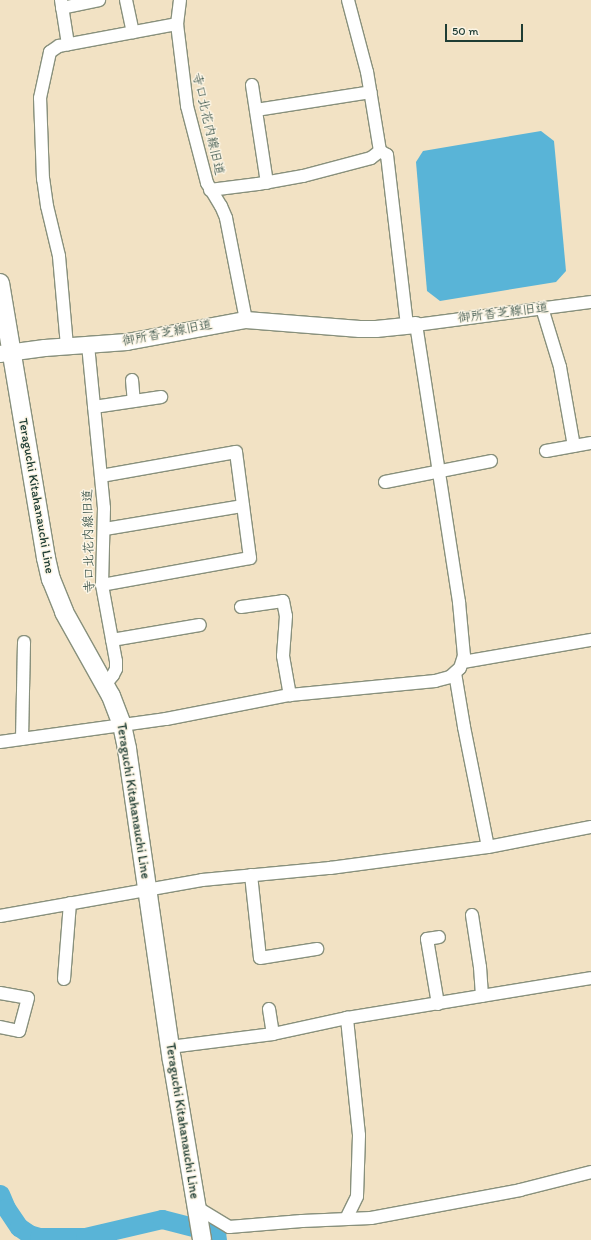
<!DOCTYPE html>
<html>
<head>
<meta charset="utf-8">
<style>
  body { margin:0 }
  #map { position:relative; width:591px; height:1240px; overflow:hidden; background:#f2e2c4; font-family:Itim,"Klee One",sans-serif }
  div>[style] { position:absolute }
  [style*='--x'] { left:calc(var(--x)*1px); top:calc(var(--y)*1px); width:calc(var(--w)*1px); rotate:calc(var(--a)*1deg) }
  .water>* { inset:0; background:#59b4d7 }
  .river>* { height:19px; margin:-9.5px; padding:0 9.5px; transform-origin:9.5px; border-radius:9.5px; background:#59b4d7 }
  .roads { filter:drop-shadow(1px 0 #88907c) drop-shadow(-1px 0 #88907c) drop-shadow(0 1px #88907c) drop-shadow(0 -1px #88907c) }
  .minor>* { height:12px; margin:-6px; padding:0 6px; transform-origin:6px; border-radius:6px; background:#fff }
  .tertiary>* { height:16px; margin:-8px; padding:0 8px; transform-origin:8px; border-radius:8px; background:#fff }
  .secondary>* { height:18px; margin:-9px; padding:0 9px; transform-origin:9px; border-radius:9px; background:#fff }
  span { translate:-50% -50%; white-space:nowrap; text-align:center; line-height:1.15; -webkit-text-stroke:3px #fcf5e5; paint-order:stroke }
  .street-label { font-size:13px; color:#1f3d34 }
  .scale { position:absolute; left:445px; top:24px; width:78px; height:18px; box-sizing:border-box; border:2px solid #1f3d34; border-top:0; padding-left:5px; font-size:12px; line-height:14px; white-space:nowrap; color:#1f3d34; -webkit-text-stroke:3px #fcf5e5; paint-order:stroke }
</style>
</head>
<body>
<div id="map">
  <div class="water">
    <i style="clip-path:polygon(541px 131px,554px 141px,566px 271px,556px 282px,440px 301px,427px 291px,416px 162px,423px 151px)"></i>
  </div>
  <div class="river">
    <i style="--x:0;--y:1194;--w:15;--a:67"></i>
    <i style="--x:6;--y:1208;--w:23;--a:56"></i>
    <i style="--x:19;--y:1227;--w:12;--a:35"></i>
    <i style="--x:29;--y:1234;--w:10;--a:17"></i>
    <i style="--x:39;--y:1237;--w:46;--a:0"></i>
    <i style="--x:85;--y:1237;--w:79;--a:-13.2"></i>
    <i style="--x:162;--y:1219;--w:56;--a:14.5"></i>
    <i style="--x:216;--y:1233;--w:7;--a:82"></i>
  </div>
  <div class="roads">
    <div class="minor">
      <i style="--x:61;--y:0;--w:45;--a:81"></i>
      <i style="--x:126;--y:0;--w:33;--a:78"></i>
      <i style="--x:180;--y:0;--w:24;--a:97"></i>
      <i style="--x:177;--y:24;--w:83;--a:83"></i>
      <i style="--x:187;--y:106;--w:80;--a:75.4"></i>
      <i style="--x:207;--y:183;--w:27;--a:59"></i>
      <i style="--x:221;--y:206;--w:13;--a:67"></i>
      <i style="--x:226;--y:218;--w:104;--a:78.9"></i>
      <i style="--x:62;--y:8;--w:38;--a:-12"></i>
      <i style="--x:252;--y:85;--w:99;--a:81.3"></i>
      <i style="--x:256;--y:110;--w:116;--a:-8.9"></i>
      <i style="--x:380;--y:151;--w:8;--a:30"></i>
      <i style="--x:387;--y:155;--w:172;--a:83.3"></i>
      <i style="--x:210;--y:190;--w:48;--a:-7.1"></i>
      <i style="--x:258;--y:184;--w:46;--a:-10.1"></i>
      <i style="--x:303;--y:176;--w:70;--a:-14.8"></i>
      <i style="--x:371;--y:158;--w:11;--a:-38"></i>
      <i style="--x:380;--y:151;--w:80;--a:-99.3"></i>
      <i style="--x:367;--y:72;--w:74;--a:-104.8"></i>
      <i style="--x:542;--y:308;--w:62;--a:73"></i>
      <i style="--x:560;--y:367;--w:80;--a:80"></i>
      <i style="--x:88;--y:345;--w:164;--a:84.4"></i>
      <i style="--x:104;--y:508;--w:77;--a:91.5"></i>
      <i style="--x:102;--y:585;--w:77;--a:79.6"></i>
      <i style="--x:116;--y:661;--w:8;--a:90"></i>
      <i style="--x:116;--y:669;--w:7;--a:117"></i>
      <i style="--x:113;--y:675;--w:13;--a:129"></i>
      <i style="--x:67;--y:346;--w:90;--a:-95.1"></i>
      <i style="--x:59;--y:256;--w:51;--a:-103.5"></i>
      <i style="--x:47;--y:206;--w:27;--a:-98"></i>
      <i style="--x:43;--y:179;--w:81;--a:-92.1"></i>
      <i style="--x:40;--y:98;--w:47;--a:-77.7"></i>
      <i style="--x:50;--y:52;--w:11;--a:-34"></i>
      <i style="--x:59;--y:46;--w:120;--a:-10.6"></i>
      <i style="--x:132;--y:380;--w:21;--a:85"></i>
      <i style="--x:94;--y:407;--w:68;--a:-8.5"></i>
      <i style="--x:546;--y:451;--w:46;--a:-10.1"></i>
      <i style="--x:101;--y:476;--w:137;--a:-10.1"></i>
      <i style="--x:236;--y:452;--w:107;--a:82.5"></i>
      <i style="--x:250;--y:558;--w:150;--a:169.7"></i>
      <i style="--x:385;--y:482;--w:108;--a:-11.2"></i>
      <i style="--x:105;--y:529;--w:140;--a:-9.5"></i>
      <i style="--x:241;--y:607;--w:42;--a:-8.1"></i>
      <i style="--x:283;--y:601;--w:15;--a:79"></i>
      <i style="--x:286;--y:616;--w:40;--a:94.3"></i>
      <i style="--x:283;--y:656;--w:40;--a:80"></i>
      <i style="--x:112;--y:640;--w:89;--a:-9.7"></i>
      <i style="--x:463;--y:662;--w:130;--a:-9.8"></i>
      <i style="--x:455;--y:673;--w:55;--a:80.5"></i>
      <i style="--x:464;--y:727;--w:122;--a:78.7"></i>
      <i style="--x:22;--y:739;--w:97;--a:-88.8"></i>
      <i style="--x:0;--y:742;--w:168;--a:-7.9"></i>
      <i style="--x:166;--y:719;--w:126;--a:-11"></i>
      <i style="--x:290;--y:695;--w:146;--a:-5.5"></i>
      <i style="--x:435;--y:681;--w:16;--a:-15"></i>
      <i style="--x:450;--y:677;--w:13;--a:-42"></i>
      <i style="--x:460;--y:668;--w:13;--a:-72"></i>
      <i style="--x:464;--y:656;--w:54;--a:-95.3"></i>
      <i style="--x:459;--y:602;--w:280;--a:-98.8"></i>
      <i style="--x:416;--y:325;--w:177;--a:-7.5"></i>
      <i style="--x:251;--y:875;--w:83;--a:83.8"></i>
      <i style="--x:260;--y:958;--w:58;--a:-9"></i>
      <i style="--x:472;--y:915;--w:53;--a:81.3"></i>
      <i style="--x:480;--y:967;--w:29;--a:86"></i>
      <i style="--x:0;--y:916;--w:205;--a:-10.1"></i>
      <i style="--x:202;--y:880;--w:129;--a:-5.4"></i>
      <i style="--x:330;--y:868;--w:159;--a:-7.6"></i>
      <i style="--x:488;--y:847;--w:105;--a:-11"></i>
      <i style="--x:64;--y:979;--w:76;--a:-85.5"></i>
      <i style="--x:0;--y:993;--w:28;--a:10"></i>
      <i style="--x:28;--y:998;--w:34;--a:105"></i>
      <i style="--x:19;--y:1031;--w:19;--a:-168"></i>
      <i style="--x:438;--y:1004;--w:66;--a:-99.6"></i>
      <i style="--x:427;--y:939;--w:12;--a:-9"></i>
      <i style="--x:269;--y:1009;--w:25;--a:81"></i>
      <i style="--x:170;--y:1047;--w:104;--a:-7.2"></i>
      <i style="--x:273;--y:1034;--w:76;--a:-12.2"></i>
      <i style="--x:347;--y:1018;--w:247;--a:-9.3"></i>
      <i style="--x:196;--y:1207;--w:39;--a:31"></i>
      <i style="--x:229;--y:1227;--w:73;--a:-4.7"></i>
      <i style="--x:302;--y:1221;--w:69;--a:-2.5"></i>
      <i style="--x:371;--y:1218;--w:152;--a:-10.6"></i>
      <i style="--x:520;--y:1190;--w:73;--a:-14.2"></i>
      <i style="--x:346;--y:1219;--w:25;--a:-64"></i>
      <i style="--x:357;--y:1196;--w:61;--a:-88.1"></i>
      <i style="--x:359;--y:1135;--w:118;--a:-95.9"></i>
    </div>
    <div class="tertiary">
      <i style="--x:0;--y:354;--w:45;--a:-7.6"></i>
      <i style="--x:45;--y:348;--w:82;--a:-4.2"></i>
      <i style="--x:127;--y:342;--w:121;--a:-10.5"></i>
      <i style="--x:246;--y:320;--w:114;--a:4.5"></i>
      <i style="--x:360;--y:329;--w:16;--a:0"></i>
      <i style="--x:376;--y:329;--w:40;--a:-5.7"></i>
    </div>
    <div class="secondary">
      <i style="--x:0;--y:283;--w:279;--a:80.5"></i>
      <i style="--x:46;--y:558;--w:22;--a:77"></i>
      <i style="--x:51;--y:579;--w:35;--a:68"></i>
      <i style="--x:64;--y:612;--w:96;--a:60.8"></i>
      <i style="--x:111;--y:696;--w:31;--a:69"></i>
      <i style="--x:122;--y:725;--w:25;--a:78"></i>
      <i style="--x:127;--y:749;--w:314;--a:81.8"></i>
      <i style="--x:172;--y:1060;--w:182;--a:80.5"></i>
    </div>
  </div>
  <div class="street-label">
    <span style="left:208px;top:124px;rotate:77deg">寺口北花内線旧道</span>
    <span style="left:503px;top:313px;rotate:-7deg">御所香芝線旧道</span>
    <span style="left:167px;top:333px;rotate:-11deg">御所香芝線旧道</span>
    <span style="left:36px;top:496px;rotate:80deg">Teraguchi Kitahanauchi Line</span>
    <span style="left:89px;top:541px;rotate:-91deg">寺口北花内線旧道</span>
    <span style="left:133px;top:801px;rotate:81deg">Teraguchi Kitahanauchi Line</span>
    <span style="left:182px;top:1121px;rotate:81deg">Teraguchi Kitahanauchi Line</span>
  </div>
  <div class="scale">50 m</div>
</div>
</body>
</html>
